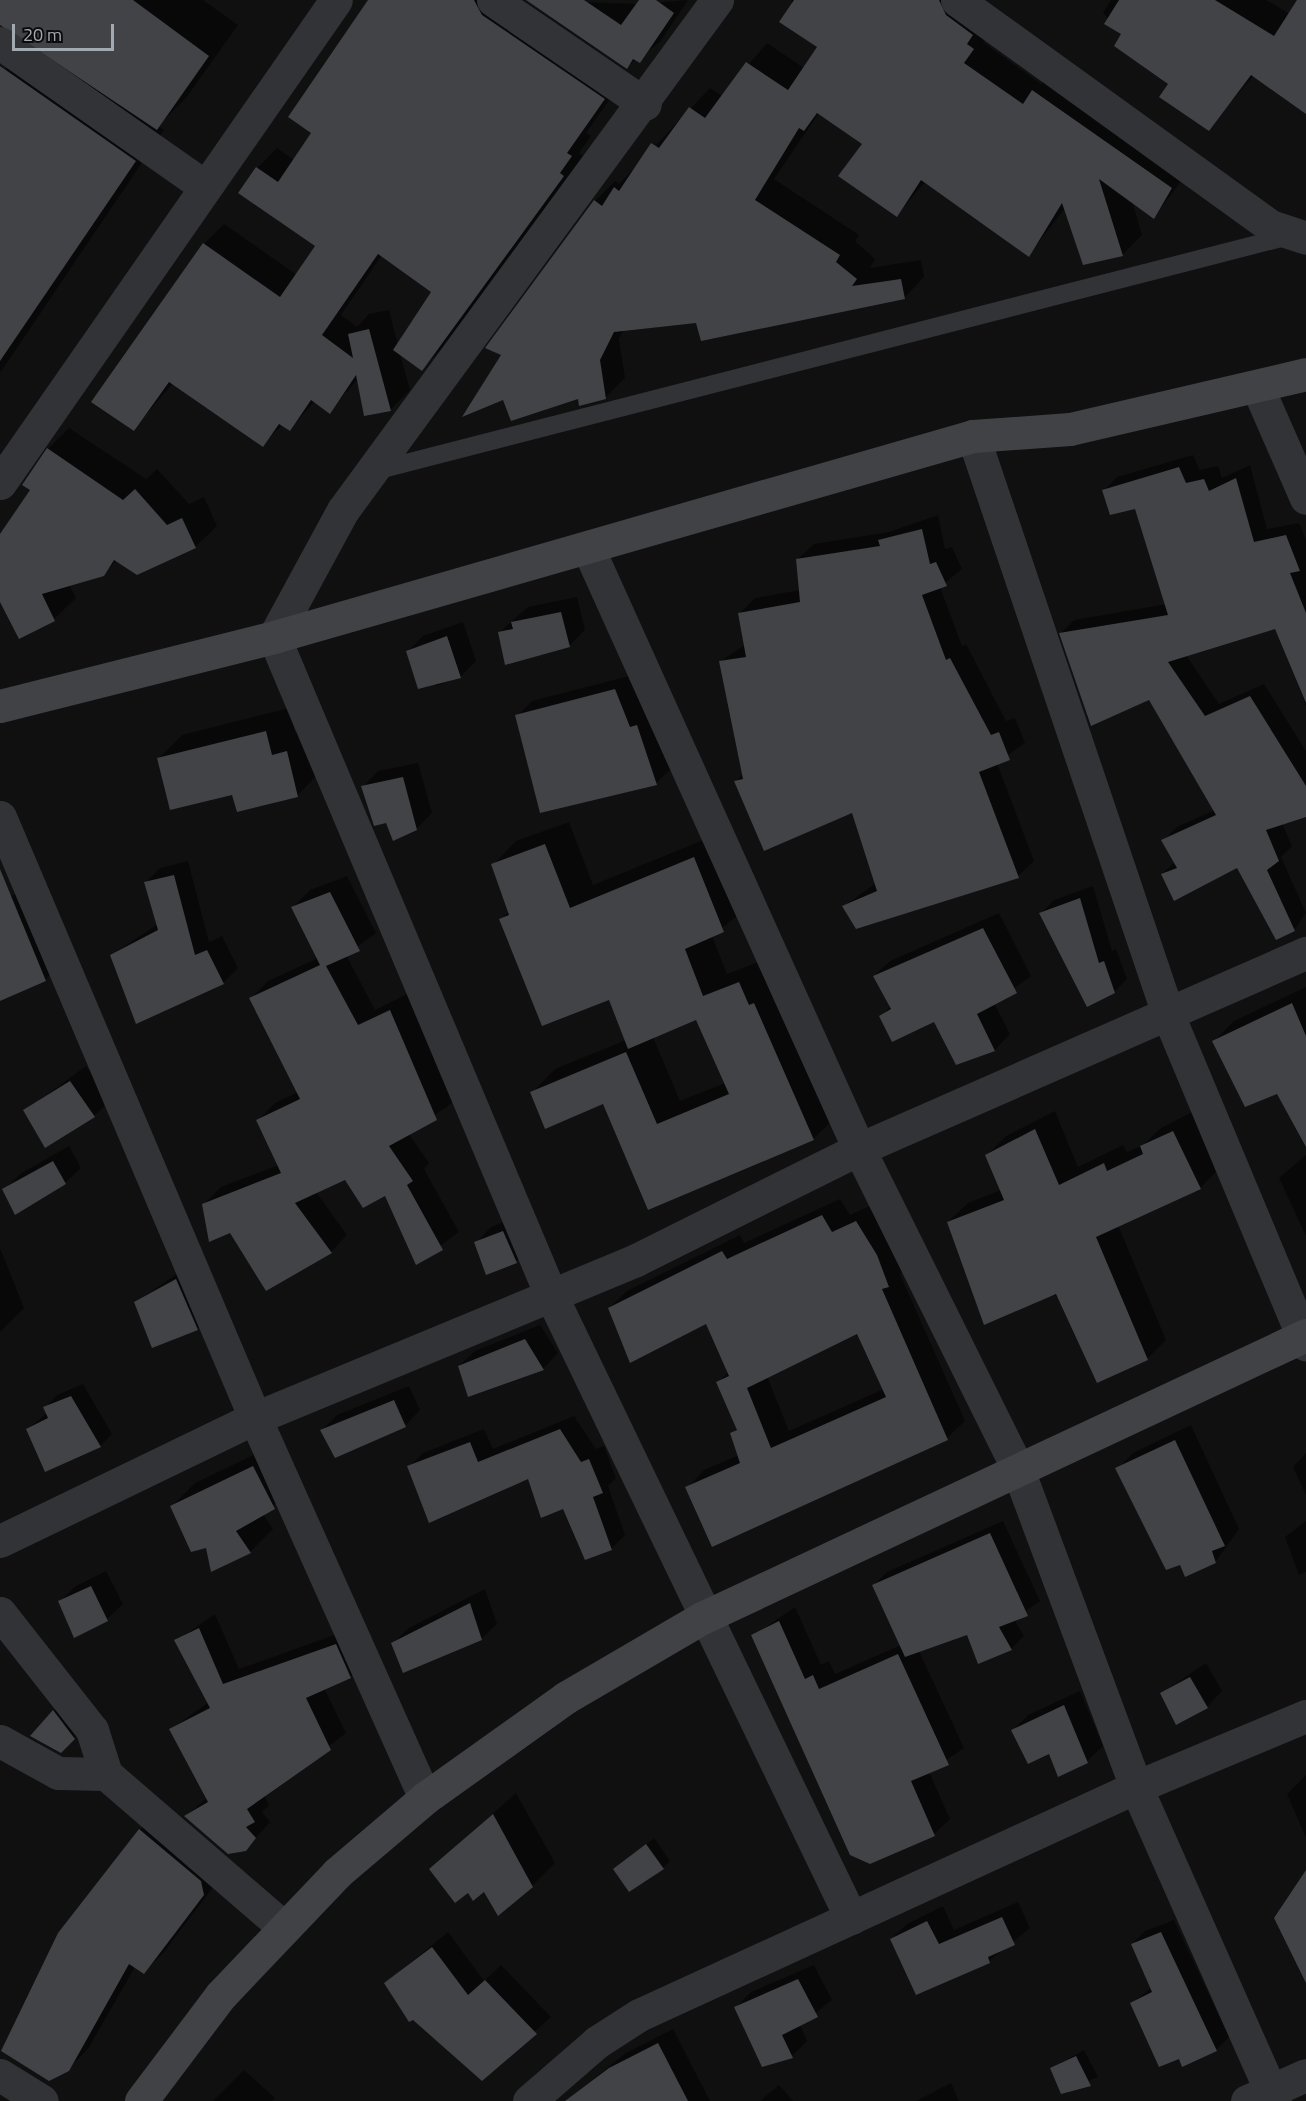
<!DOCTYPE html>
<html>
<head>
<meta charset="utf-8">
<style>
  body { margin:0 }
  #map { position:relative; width:1306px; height:2101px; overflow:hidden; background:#101011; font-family:"Titillium Web",sans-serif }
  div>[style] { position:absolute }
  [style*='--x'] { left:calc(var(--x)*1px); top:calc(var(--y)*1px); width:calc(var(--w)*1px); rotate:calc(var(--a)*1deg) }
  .shadow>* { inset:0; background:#0007 }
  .building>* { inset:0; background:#424347 }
  .lane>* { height:18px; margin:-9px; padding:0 9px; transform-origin:9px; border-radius:9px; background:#323336 }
  .street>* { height:33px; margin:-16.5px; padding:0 16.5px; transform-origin:16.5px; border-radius:16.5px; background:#323336 }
  .secondary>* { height:33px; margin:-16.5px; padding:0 16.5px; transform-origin:16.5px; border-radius:16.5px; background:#404246 }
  span { translate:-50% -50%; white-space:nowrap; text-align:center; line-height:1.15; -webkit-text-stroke:5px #0b0b0c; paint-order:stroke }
  .scale { position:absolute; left:12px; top:24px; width:102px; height:27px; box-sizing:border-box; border:3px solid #a3a9b1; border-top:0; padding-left:8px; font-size:18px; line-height:21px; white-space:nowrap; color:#a3a9b1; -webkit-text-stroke:4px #0b0b0c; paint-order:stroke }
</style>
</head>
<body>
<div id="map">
  <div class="shadow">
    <i style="clip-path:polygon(0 0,203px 0,238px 25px,186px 98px,158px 126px,164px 130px,0 373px,0 75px,33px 41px)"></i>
    <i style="clip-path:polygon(evenodd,370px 0,508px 0,624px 79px,586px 133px,591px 136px,579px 153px,583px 156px,441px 349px,422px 369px,400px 354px,410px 390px,390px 410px,358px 379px,329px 412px,315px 401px,290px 429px,283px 424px,262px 445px,173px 383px,134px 429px,204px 244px,224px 224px,297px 275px,317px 246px,257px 168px,277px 148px,294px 160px,313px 133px,370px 0,382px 255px,433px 291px,398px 345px,389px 310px,369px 314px,357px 327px,341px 315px,382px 255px)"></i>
    <i style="clip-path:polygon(529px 0,638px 4px,688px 0,660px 42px,626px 67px)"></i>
    <i style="clip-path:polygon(791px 0,975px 0,992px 28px,983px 42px,1041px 84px,1053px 72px,1191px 168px,1154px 217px,1132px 201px,1142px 235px,1122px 255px,1065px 208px,1029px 255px,925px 182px,897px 215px,864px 143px,819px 113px,774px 179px,859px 235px,855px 241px,875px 259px,870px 268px,921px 260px,924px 277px,905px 297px,624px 329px,619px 339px,625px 378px,605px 398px,581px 404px,595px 201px,615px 181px,619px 184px,710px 88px,722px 96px,767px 43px,804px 68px,819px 46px)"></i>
    <i style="clip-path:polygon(1111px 0,1266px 0,1290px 14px,1299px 0,1306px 0,1306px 112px,1254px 75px,1208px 129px,1103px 13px)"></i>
    <i style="clip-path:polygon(69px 428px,146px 479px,157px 469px,189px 504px,204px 497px,217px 526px,195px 547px,117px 560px,103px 574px,69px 584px,76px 598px,54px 619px,20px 637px,0 602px,0 537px,32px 490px,48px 449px)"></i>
    <i style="clip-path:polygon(1193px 455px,1200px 470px,1218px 466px,1222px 478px,1250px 465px,1267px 529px,1299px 523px,1306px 540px,1306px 706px,1276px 627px,1186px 655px,1219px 704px,1264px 684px,1306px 751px,1306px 815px,1282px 823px,1292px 846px,1281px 857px,1306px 913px,1294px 930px,1238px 866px,1162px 874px,1175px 862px,1163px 841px,1177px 827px,1215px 810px,1150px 698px,1061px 633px,1074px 620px,1167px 604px,1136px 507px,1103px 491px,1117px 477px)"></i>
    <i style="clip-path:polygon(938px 515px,945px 549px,952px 547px,962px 569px,940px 587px,962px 646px,966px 644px,1006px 721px,1015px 718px,1025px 743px,997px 763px,1034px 861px,1018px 876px,844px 906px,876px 883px,853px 811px,736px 781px,743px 774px,721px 661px,746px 644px,740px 613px,755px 598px,800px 590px,798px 559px,814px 544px,889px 532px)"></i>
    <i style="clip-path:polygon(577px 597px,585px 630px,569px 646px,500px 632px,528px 607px)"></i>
    <i style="clip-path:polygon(463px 622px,476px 661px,460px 677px,436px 686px,408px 651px,423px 636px)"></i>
    <i style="clip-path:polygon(629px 676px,671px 769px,656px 783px,517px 716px,532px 701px)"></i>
    <i style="clip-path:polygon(289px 708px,295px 732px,310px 729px,320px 772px,297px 796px,233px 793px,159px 758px,182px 735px)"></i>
    <i style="clip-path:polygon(418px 763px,432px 813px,416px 829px,387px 821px,363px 787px,378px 771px)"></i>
    <i style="clip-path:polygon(evenodd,569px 822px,593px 885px,718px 834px,747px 908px,712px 936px,727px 974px,763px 960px,837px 1116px,813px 1139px,649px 1208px,604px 1102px,532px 1093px,555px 1069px,626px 1040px,610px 998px,501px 919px,509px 911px,493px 865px,516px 841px,569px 822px,697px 1018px,725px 1083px,680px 1101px,653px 1037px,697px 1018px)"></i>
    <i style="clip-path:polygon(188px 861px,209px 942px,222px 936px,238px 968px,223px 983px,111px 955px,158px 924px,146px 882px,160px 868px)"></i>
    <i style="clip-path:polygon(347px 876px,376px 933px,346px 955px,375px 1010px,407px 994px,453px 1102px,409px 1134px,429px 1163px,424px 1169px,459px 1232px,416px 1263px,386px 1194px,346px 1179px,316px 1192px,347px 1235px,331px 1252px,230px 1231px,204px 1204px,221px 1187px,279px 1165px,258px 1120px,275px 1103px,298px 1092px,251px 998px,268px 981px,318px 958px,293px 907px,310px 890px)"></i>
    <i style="clip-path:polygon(1093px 886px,1112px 951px,1116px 949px,1127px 979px,1114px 992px,1041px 913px,1054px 900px)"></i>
    <i style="clip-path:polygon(31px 889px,61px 964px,45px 980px,0 1000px,0 900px)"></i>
    <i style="clip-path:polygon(999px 913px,1031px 976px,994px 1003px,1010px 1034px,995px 1050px,956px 1063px,934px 1020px,881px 1016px,891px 1006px,874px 976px,890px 961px)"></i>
    <i style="clip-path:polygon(1306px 987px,1306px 1132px,1278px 1092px,1214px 1041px,1234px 1021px)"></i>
    <i style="clip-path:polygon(86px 1066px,110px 1101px,94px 1116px,25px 1111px)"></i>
    <i style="clip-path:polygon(1055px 1111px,1078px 1167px,1123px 1145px,1127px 1152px,1143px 1145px,1161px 1128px,1192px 1112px,1219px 1169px,1200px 1188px,1118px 1225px,1166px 1340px,1147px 1359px,948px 1222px,968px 1203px,1001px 1190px,987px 1155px,1006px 1136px)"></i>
    <i style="clip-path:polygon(69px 1146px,81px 1168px,65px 1183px,4px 1190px,20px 1174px)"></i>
    <i style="clip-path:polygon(1306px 1155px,1306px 1236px,1279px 1178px)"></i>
    <i style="clip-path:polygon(evenodd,840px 1199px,850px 1215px,874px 1204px,906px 1268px,900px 1274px,965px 1421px,947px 1438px,687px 1488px,704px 1470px,739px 1455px,731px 1434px,738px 1427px,718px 1383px,729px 1371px,707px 1322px,609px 1308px,627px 1291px,740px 1235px,744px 1243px,840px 1199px,858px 1332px,884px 1389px,789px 1431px,767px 1376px,858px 1332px)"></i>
    <i style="clip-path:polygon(519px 1216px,532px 1246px,516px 1261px,476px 1243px,491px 1227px)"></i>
    <i style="clip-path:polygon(0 1248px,24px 1308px,0 1332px)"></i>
    <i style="clip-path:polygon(191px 1264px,212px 1314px,197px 1329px,136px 1302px)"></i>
    <i style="clip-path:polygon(540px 1325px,558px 1353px,543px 1369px,459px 1366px,475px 1351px)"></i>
    <i style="clip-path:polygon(83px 1384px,112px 1434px,100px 1446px,28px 1429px,47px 1413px,45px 1408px,57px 1395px)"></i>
    <i style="clip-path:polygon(409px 1386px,420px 1410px,405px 1426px,322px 1430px,337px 1415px)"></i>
    <i style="clip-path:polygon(574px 1416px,596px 1449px,604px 1446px,616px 1478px,608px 1486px,625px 1535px,611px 1549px,529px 1477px,409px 1467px,423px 1453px,484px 1429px,493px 1449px)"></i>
    <i style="clip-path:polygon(1191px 1425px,1239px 1529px,1216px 1561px,1186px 1575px,1117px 1469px,1133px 1453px)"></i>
    <i style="clip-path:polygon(276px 1444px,298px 1485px,263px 1514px,273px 1529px,250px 1552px,207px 1546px,172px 1506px,195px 1483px)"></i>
    <i style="clip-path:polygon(1306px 1453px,1306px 1495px,1293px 1467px)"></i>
    <i style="clip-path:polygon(1003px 1521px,1040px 1601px,1014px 1619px,1024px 1636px,1011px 1649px,968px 1633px,919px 1651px,964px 1748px,929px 1772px,950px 1819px,934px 1834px,753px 1636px,795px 1607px,821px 1665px,829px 1661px,835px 1674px,901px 1645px,874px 1585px,887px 1572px)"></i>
    <i style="clip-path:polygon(1306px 1521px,1306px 1572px,1299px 1575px,1285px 1537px)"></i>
    <i style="clip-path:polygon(106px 1571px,123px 1604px,107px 1619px,60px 1601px,76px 1586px)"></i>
    <i style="clip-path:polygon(485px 1589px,497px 1624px,481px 1639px,393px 1643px,409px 1628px)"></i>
    <i style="clip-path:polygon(215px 1614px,239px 1669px,351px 1629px,366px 1661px,350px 1677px,324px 1688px,346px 1733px,264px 1796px,269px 1805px,262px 1812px,270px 1822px,245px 1850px,186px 1816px,208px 1797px,171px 1729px,209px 1702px,176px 1641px)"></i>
    <i style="clip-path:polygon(1206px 1663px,1222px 1691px,1207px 1707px,1162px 1693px)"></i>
    <i style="clip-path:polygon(1080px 1691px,1103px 1746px,1087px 1761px,1050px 1752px,1013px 1730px,1028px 1715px)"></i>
    <i style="clip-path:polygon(61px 1704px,82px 1731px,60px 1751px,54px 1711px)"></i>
    <i style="clip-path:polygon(1306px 1775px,1306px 1838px,1287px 1794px)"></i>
    <i style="clip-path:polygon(516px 1793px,555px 1863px,532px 1886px,468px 1891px,431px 1869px)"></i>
    <i style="clip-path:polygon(160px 1811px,223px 1874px,164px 1952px,144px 1972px,135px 1967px,88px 2049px,68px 2069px,140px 1830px)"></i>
    <i style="clip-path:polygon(654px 1838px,670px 1861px,663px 1868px,615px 1869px)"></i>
    <i style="clip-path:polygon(1018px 1902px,1030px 1928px,989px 1961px,891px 1939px,907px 1924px,943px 1906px,954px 1930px)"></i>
    <i style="clip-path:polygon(1174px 1920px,1229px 2037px,1216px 2050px,1180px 2057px,1131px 2004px,1152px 1987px,1132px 1944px,1145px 1931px)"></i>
    <i style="clip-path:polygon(448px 1932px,484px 1981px,501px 1965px,551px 2017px,482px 2079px,386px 1983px)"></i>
    <i style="clip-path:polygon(814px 1965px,832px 2000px,800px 2025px,807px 2041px,792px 2056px,736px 2007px,751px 1992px)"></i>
    <i style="clip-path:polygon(673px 2029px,710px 2101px,566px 2101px,626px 2053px)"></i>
    <i style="clip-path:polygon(1084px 2050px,1098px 2077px,1062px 2092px,1052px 2068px)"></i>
    <i style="clip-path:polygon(244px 2070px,275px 2098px,272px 2101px,213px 2101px)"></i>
    <i style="clip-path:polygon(951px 2083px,959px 2101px,916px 2101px)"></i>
    <i style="clip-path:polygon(779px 2085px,793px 2101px,760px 2101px)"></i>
  </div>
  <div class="building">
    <i style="clip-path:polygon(0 0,133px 0,209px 56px,157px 130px,0 25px)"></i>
    <i style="clip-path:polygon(368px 0,474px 0,482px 15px,605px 99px,567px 153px,572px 156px,560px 173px,564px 176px,422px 371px,393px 350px,431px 292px,378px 254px,322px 335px,353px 358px,348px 334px,369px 329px,391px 411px,364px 416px,356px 375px,330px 414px,311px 400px,290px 431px,279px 424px,263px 447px,169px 382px,134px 431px,91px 402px,203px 243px,280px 297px,315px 246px,238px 193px,256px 167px,278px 182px,311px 133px,288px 117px)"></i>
    <i style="clip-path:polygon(526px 0,584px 0,621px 25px,639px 0,656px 0,674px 13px,640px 63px,633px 59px,627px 69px)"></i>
    <i style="clip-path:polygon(794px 0,939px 0,946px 15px,973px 35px,967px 44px,974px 49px,964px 63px,1023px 104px,1032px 90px,1172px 188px,1154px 219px,1099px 179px,1123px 256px,1083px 265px,1062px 203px,1029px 257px,921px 180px,897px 217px,838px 176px,862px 144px,817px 113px,804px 131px,799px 128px,755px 200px,840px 255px,836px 262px,857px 279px,852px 286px,901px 279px,905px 299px,701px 341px,696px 323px,614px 332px,600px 360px,606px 399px,579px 406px,578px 399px,511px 421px,503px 400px,462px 417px,501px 355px,485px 348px,594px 200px,602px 206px,614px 187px,619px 191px,651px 143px,659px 148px,689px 107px,705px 118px,746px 62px,788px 90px,817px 47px,779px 22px)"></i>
    <i style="clip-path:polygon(1119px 0,1215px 0,1274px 36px,1297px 0,1306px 0,1306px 114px,1251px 75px,1209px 131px,1159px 97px,1168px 84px,1114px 46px,1121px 34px,1104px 24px)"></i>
    <i style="clip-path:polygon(0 66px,136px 161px,0 361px)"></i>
    <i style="clip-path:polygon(47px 448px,123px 500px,135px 489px,167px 525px,182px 518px,196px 548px,137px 575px,114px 560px,104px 576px,42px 594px,55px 621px,19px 639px,0 602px,0 534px,30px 490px,22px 485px)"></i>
    <i style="clip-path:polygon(1179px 467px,1186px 483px,1204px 479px,1209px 491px,1236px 478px,1254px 542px,1286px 535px,1300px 571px,1290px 573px,1306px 613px,1306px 703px,1275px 629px,1168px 662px,1205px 716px,1250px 696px,1306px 786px,1306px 817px,1266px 830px,1279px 861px,1267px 870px,1295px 931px,1276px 940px,1237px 868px,1174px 901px,1161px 874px,1177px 868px,1161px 840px,1216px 815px,1149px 700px,1091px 726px,1059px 633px,1168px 615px,1135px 509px,1110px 515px,1102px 490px)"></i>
    <i style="clip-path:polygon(922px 529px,930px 564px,936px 562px,947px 586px,922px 595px,946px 660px,950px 658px,991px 735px,999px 732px,1010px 760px,979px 772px,1019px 878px,856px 929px,842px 906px,877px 891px,852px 813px,764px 851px,734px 781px,743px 779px,719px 661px,746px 657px,738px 613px,800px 602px,796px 559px,880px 546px,878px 540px)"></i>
    <i style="clip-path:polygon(561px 612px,570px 647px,505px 665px,498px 632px,513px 629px,511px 622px)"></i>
    <i style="clip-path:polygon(447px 636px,461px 678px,418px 689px,406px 651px)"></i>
    <i style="clip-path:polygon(615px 689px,630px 727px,637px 725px,657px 785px,540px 813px,515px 715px)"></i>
    <i style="clip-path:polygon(266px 731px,272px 755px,287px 751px,298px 797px,237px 812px,232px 795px,170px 810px,157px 758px)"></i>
    <i style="clip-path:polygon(403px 777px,417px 830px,393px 841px,386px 823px,374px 826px,361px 786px)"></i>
    <i style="clip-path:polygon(545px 844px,570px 908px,694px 857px,724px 932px,685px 949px,703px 996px,739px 982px,749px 1005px,754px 1003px,814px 1140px,648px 1210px,603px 1104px,545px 1129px,530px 1092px,626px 1052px,657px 1124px,729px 1094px,696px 1020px,628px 1049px,609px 1000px,542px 1026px,499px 919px,509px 915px,491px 864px)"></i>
    <i style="clip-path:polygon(0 869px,46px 981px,0 1001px)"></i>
    <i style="clip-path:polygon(174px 875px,195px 955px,207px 950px,224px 984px,136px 1024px,110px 955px,158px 930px,144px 882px)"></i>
    <i style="clip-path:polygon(330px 892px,360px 951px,326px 966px,358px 1025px,390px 1010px,437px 1120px,389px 1146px,413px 1181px,407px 1185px,443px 1250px,416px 1265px,385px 1196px,363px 1208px,345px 1180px,295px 1203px,332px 1253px,266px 1291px,230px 1233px,209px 1242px,202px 1204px,281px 1173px,256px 1120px,300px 1099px,249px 998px,320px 965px,291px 907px)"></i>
    <i style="clip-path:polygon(1080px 898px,1099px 963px,1104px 961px,1115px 993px,1087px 1007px,1039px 913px)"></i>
    <i style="clip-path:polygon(983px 928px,1017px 993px,977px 1014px,995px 1051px,956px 1065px,934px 1022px,892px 1042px,879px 1016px,891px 1009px,873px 976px)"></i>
    <i style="clip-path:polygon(1292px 1003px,1306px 1036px,1306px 1147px,1277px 1094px,1245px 1107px,1212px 1041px)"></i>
    <i style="clip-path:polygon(70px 1081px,95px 1117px,45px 1148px,23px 1110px)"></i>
    <i style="clip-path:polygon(1035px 1129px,1059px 1185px,1104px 1163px,1107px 1171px,1143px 1154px,1140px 1146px,1173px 1131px,1201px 1189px,1096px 1237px,1148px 1360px,1097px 1383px,1056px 1294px,984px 1325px,947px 1222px,1004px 1200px,985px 1155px)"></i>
    <i style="clip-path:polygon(53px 1161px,66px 1184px,15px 1215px,2px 1189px)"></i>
    <i style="clip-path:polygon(evenodd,822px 1215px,832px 1232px,856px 1221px,877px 1255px,889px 1287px,882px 1289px,948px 1440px,712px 1547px,685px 1487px,740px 1463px,730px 1433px,737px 1430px,716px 1382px,729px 1376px,706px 1324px,630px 1363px,608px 1308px,722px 1251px,727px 1259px,822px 1215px,857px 1334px,886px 1397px,771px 1448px,747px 1388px,857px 1334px)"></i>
    <i style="clip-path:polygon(503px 1231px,517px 1263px,486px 1275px,474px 1242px)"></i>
    <i style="clip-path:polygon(176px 1279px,198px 1330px,152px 1348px,134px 1302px)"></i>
    <i style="clip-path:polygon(525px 1339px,544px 1370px,468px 1397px,458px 1366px)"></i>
    <i style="clip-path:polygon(71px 1396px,101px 1447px,45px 1472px,26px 1429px,48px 1418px,43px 1407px)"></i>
    <i style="clip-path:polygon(394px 1400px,406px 1427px,335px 1458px,320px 1430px)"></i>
    <i style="clip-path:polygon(560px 1429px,581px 1462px,589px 1459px,603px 1493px,593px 1497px,612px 1550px,585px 1560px,563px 1509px,541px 1518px,528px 1479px,429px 1523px,407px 1466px,470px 1442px,478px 1462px)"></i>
    <i style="clip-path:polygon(1175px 1440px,1225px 1546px,1212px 1551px,1216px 1563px,1185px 1577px,1180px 1565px,1166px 1570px,1115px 1468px)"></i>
    <i style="clip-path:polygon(253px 1466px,275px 1509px,236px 1531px,251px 1553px,211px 1572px,206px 1548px,191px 1552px,170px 1506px)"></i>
    <i style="clip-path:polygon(990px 1533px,1028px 1616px,999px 1627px,1012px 1650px,978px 1664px,967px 1635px,905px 1657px,872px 1585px)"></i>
    <i style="clip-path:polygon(91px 1586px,108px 1621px,74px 1638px,58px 1601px)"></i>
    <i style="clip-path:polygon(470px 1603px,482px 1640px,403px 1673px,391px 1643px)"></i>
    <i style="clip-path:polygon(779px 1621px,805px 1679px,813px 1675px,819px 1689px,898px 1654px,949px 1765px,911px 1781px,935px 1836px,870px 1864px,850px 1855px,751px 1635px)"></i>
    <i style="clip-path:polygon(199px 1628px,223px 1684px,336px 1644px,351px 1678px,306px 1698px,331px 1750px,247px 1809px,255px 1822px,246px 1827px,256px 1838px,246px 1851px,228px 1854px,184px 1816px,208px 1802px,169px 1729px,210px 1708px,174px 1640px)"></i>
    <i style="clip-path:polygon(1190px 1677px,1208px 1708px,1176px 1725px,1160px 1693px)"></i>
    <i style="clip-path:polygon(1064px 1705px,1088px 1763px,1058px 1777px,1049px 1754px,1028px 1764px,1011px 1730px)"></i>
    <i style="clip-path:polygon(53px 1710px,75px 1739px,61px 1753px,30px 1736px)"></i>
    <i style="clip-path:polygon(493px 1814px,533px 1887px,498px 1916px,484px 1892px,473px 1901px,468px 1893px,455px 1903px,429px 1869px)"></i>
    <i style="clip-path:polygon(139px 1829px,201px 1881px,204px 1895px,144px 1974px,129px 1964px,69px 2071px,49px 2081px,1px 2051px,58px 1933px)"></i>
    <i style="clip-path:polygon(646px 1844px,664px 1869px,629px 1892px,613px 1869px)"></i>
    <i style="clip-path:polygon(1306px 1870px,1306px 1983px,1274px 1918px)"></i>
    <i style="clip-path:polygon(1002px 1917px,1015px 1945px,988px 1957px,990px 1963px,916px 1995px,890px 1939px,927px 1921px,939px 1944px)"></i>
    <i style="clip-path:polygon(1161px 1932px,1217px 2051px,1182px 2067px,1179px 2059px,1159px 2067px,1130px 2003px,1152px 1992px,1131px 1944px)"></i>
    <i style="clip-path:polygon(432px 1947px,468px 1995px,485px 1980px,537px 2034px,482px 2081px,413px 2020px,409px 2022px,384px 1983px)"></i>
    <i style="clip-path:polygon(798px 1979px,818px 2017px,782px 2035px,793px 2058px,762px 2067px,734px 2007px)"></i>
    <i style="clip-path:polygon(658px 2043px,688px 2101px,565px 2101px,609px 2068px)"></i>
    <i style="clip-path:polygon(1076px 2056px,1091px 2086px,1061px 2094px,1050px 2068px)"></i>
  </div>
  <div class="lane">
    <i style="--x:371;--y:472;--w:948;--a:-14.42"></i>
  </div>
  <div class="street">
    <i style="--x:493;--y:0;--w:184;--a:34.4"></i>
    <i style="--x:717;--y:0;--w:632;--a:126.25"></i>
    <i style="--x:343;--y:510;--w:145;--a:118.5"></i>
    <i style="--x:274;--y:637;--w:712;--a:67.18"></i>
    <i style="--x:550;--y:1293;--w:694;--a:64.28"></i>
    <i style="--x:957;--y:0;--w:386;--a:35.8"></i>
    <i style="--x:1270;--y:226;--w:38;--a:18"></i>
    <i style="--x:0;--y:43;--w:251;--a:35"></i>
    <i style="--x:1257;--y:386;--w:122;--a:66.4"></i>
    <i style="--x:973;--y:436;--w:613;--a:71.36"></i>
    <i style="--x:1169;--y:1017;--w:355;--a:67.3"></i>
    <i style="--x:0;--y:483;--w:588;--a:-55.18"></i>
    <i style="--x:588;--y:548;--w:659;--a:65.73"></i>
    <i style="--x:859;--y:1149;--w:355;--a:63.6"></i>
    <i style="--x:1017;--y:1467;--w:341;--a:69.6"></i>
    <i style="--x:1136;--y:1787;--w:343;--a:66.1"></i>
    <i style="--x:0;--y:817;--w:653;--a:67.01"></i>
    <i style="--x:255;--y:1418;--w:416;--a:65.9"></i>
    <i style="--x:0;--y:1541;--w:283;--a:-25.8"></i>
    <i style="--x:255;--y:1418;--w:412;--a:-22.5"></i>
    <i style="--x:636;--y:1260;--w:249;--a:-26.5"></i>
    <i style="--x:859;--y:1149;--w:488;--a:-23.7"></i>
    <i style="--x:0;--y:1613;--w:149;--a:51.8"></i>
    <i style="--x:92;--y:1730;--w:46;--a:72.3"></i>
    <i style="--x:106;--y:1774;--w:233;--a:40.8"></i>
    <i style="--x:0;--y:1741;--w:66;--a:28.9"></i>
    <i style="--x:58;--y:1773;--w:48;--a:1.2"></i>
    <i style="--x:0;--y:2075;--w:49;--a:31.8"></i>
    <i style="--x:529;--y:2101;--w:90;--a:-40.9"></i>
    <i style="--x:597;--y:2042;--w:50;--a:-32.7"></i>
    <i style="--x:639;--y:2015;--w:547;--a:-24.64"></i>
    <i style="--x:1136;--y:1787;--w:184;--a:-22.7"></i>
    <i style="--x:1247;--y:2101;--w:64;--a:-23.8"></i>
  </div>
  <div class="secondary">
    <i style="--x:0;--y:706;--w:283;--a:-14.1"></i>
    <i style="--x:274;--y:637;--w:727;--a:-16.04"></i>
    <i style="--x:973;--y:436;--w:97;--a:-4.1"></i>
    <i style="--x:1070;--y:429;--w:242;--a:-13.1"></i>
    <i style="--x:141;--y:2101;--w:133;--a:-53"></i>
    <i style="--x:221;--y:1995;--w:168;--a:-46.4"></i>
    <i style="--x:337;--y:1873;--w:116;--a:-40.4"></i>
    <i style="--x:425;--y:1798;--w:172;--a:-35.5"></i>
    <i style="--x:565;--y:1698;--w:159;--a:-30.3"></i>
    <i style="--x:702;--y:1618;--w:667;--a:-25.11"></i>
  </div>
  <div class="scale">20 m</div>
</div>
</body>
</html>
